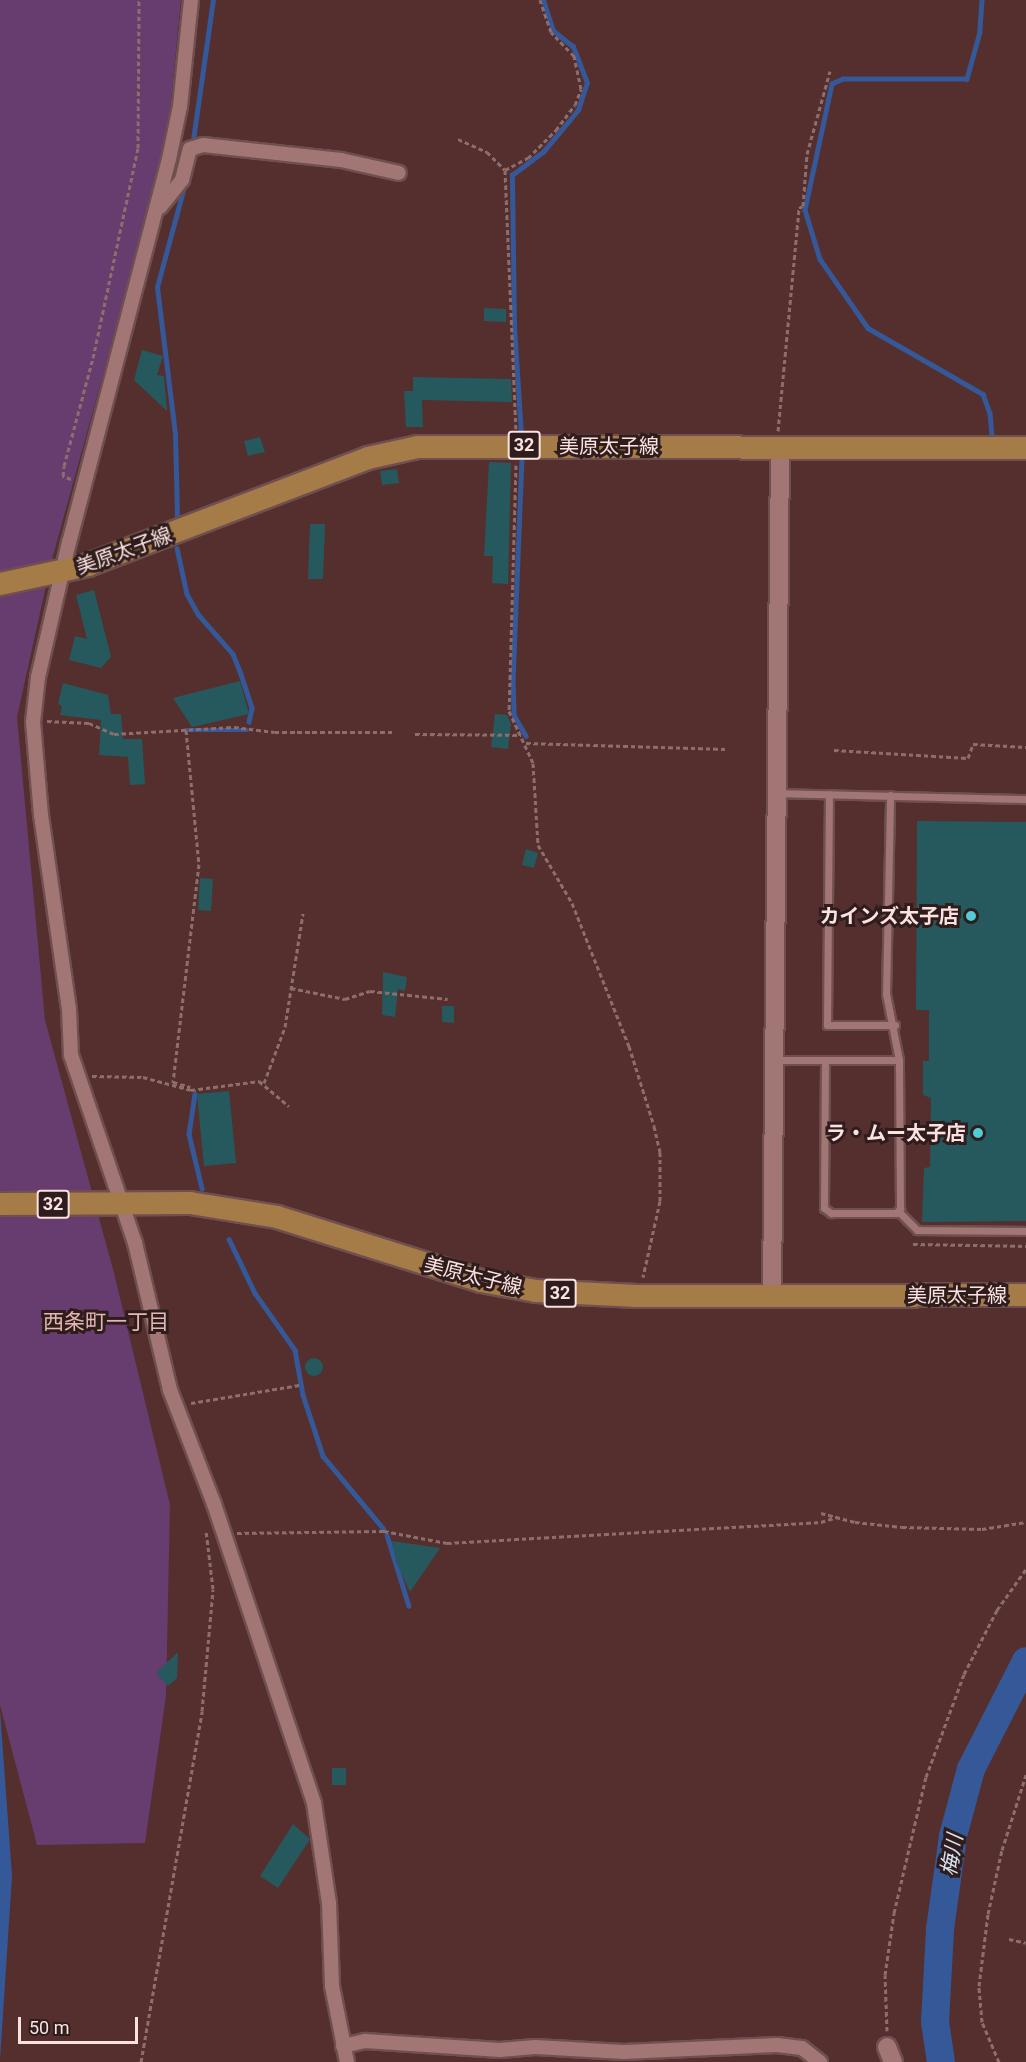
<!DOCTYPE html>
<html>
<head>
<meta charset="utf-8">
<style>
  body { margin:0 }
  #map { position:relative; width:1026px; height:2062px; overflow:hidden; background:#542f2e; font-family:Roboto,"Noto Sans JP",sans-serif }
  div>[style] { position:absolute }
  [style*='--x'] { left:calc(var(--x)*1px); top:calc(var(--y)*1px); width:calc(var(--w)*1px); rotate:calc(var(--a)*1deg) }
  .green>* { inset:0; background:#663d6e }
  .water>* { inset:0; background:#355898 }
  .stream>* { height:4.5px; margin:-2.25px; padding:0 2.25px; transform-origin:2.25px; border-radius:2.25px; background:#355898 }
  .river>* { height:28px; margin:-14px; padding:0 14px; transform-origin:14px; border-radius:14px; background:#355898 }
  .building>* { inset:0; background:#26595d }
  .round { border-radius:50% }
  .path>* { height:3px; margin-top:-1.5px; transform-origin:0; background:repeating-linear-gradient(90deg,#8e6e6c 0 4.5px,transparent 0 7.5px) }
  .roads { filter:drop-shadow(2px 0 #6f4f4f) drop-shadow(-2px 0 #6f4f4f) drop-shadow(0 2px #6f4f4f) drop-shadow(0 -2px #6f4f4f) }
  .service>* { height:7px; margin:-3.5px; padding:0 3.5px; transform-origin:3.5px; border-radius:3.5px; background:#a17674 }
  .minor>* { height:14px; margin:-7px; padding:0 7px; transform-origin:7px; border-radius:7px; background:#a17674 }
  .tertiary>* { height:18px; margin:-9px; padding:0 9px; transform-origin:9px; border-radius:9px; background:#a17674 }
  .primary>* { height:22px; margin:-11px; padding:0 11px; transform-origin:11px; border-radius:11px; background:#a57b48 }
  .dots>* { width:16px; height:16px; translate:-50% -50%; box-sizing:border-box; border:3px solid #2e1d1c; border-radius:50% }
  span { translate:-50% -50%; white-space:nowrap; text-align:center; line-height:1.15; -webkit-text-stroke:6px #2e1d1c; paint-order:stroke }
  .shield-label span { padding:2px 4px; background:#2e1d1c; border:2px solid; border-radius:4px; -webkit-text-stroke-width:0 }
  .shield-label { font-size:18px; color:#fbe2e0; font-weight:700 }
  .street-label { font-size:20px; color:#fbe2e0 }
  .poi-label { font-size:20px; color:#fbe2e0; font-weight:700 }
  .right { translate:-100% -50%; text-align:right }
  .neighbourhood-label { font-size:21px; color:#e5b6b4 }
  .water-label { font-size:21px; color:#d7e2f4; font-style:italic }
  .scale { position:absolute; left:18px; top:2017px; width:120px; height:27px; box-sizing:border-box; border:3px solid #fbe2e0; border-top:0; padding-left:8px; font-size:18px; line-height:21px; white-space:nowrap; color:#fbe2e0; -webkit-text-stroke:4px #2e1d1c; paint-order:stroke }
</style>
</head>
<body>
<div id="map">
  <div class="green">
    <i style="clip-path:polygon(0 0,181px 0,167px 143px,51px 563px,17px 717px,45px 1020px,114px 1273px,170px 1505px,166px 1696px,145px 1843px,37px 1845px,0 1705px)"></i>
  </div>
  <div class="water">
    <i style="clip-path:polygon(0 1710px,12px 1876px,0 2060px)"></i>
  </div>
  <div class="stream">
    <i style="--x:982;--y:0;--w:32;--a:94"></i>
    <i style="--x:980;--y:32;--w:49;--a:105.5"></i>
    <i style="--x:967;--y:79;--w:124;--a:180"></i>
    <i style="--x:843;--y:79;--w:12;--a:156"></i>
    <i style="--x:832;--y:84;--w:129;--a:102.1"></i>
    <i style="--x:805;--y:210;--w:51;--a:73"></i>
    <i style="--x:820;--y:259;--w:84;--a:55.2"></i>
    <i style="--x:868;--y:328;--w:133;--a:29.9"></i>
    <i style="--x:983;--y:394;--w:20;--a:70"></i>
    <i style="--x:990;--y:413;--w:23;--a:85"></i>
    <i style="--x:193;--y:140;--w:141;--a:-81.9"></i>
    <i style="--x:521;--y:435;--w:109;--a:-93.7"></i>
    <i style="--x:514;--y:326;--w:151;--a:-90.8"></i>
    <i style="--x:512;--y:175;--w:39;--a:-37"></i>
    <i style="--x:543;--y:152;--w:55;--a:-50.2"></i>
    <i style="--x:578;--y:110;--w:28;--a:-72"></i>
    <i style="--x:587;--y:83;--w:39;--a:-111"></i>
    <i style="--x:573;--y:47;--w:26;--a:-141"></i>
    <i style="--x:553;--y:31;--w:33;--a:-108"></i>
    <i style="--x:522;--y:458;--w:224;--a:92.3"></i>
    <i style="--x:513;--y:682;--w:33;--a:88"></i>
    <i style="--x:514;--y:715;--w:24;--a:60"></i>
    <i style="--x:177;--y:516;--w:82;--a:-91.4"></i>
    <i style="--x:175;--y:434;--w:148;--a:-97"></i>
    <i style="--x:157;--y:287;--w:108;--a:-74.9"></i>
    <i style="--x:177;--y:548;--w:47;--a:77.7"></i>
    <i style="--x:187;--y:594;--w:23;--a:61"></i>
    <i style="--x:198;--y:614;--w:53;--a:48.8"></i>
    <i style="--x:233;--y:654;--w:22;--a:68"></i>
    <i style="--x:241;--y:674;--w:36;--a:72"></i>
    <i style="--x:252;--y:708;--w:14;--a:102"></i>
    <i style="--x:186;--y:730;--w:61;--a:0"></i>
    <i style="--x:195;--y:1094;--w:40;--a:98.5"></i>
    <i style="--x:189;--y:1134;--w:56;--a:76.5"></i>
    <i style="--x:229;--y:1239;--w:60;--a:64.3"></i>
    <i style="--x:255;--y:1293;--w:70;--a:54.9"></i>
    <i style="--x:295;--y:1350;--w:46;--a:79.9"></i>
    <i style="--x:303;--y:1395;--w:64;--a:71.8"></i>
    <i style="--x:323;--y:1456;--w:94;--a:50.2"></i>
    <i style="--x:387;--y:1535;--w:74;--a:72.8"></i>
  </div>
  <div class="river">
    <i style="--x:941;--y:2062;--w:40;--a:-98.5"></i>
    <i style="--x:935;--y:2022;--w:93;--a:-86.9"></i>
    <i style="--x:940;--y:1929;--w:94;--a:-82"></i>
    <i style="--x:953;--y:1836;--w:69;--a:-75"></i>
    <i style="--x:971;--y:1769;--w:121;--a:-63"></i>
  </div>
  <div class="building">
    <i style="clip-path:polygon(484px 308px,506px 309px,506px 322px,484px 321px)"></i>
    <i style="clip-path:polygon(142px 350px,163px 356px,157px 375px,164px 376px,167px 411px,134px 380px)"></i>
    <i style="clip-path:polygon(413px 377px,511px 379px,512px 402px,422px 400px,423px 427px,406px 427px,404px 391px,413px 391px)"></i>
    <i style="clip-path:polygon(260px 437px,265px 452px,248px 456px,244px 441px)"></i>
    <i style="clip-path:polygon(489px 462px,511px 463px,508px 584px,492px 583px,493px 556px,484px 556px)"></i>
    <i style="clip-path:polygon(397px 469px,399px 483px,382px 485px,380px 471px)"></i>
    <i style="clip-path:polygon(310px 524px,325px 524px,323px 579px,308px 579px)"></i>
    <i style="clip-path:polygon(94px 590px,111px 657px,101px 668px,69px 660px,75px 636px,87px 639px,76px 595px)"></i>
    <i style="clip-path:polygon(240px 681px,249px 714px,192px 727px,173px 698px)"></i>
    <i style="clip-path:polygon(63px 683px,108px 695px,111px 714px,121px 714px,123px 739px,142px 739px,145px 784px,130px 785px,128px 757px,99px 755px,101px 720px,60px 715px,62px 706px,58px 704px)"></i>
    <i style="clip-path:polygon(495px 714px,507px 715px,511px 724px,508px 749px,491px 747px)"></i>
    <i style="clip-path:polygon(917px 821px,1026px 822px,1026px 1221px,922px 1222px,924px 1168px,930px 1167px,931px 1098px,923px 1095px,923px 1061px,929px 1061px,929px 1010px,916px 1010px)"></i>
    <i style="clip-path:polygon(526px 849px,538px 853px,534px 868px,522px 865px)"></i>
    <i style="clip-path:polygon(200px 878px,213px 879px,211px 911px,198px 910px)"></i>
    <i style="clip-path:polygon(383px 972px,407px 977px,405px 991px,398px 989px,395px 1017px,382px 1015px)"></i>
    <i style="clip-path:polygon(442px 1006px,454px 1006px,454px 1023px,442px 1022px)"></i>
    <i style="clip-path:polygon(229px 1091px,236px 1163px,204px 1166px,197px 1094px)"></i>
    <i class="round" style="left:305px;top:1358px;width:18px;height:18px"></i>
    <i style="clip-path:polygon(392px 1541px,440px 1548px,410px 1592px,396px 1562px)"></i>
    <i style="clip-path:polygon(178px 1652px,177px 1678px,168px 1686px,156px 1673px)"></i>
    <i style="clip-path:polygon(332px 1768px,346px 1768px,346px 1785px,332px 1785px)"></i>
    <i style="clip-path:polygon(293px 1824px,310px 1839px,278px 1888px,260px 1876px)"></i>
  </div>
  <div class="path">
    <i style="--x:458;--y:139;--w:32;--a:24"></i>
    <i style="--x:487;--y:152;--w:25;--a:45"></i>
    <i style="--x:505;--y:170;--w:259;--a:87.6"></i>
    <i style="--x:505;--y:170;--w:26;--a:-28"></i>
    <i style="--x:528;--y:158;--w:40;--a:-45"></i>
    <i style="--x:556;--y:130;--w:31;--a:-53"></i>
    <i style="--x:575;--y:105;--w:17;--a:-69"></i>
    <i style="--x:581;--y:89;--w:34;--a:-102"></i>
    <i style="--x:574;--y:56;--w:33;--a:-134"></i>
    <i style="--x:551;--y:32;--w:34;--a:-109"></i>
    <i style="--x:778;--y:431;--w:224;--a:-84.6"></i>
    <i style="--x:799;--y:208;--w:4;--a:-27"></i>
    <i style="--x:803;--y:206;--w:52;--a:-85.6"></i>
    <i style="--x:807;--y:154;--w:86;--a:-74.5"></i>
    <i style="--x:516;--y:465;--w:246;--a:91.6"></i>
    <i style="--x:509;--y:711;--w:57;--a:65.2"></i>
    <i style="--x:533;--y:763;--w:82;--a:86.5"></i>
    <i style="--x:538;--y:845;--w:67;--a:59.6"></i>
    <i style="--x:572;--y:903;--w:154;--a:68.3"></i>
    <i style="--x:629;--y:1046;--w:84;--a:72.6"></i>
    <i style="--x:654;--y:1126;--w:27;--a:77"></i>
    <i style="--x:660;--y:1152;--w:49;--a:90"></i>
    <i style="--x:660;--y:1201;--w:78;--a:102.6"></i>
    <i style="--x:71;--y:479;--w:9;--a:-159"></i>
    <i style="--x:63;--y:476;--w:10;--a:-84"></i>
    <i style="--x:64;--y:466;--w:112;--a:-75"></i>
    <i style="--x:93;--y:358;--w:215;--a:-77.9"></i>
    <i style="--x:138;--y:148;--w:148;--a:-89.6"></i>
    <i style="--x:47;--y:721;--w:42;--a:2.7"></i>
    <i style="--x:89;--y:723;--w:27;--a:24"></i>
    <i style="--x:114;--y:734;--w:120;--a:-3.3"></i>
    <i style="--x:234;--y:727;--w:41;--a:7"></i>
    <i style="--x:275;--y:732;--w:119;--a:0"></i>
    <i style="--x:186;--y:730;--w:135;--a:84.5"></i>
    <i style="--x:199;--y:864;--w:220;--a:96.8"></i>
    <i style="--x:173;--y:1082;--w:18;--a:16"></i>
    <i style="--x:415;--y:734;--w:106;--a:0.5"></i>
    <i style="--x:526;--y:743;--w:200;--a:1.7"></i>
    <i style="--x:834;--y:750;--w:134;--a:3.4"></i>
    <i style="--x:968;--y:758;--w:15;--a:-70"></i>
    <i style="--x:973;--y:744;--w:53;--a:3.2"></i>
    <i style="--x:291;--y:988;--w:55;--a:11.5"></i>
    <i style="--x:345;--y:999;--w:26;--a:-18"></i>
    <i style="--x:370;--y:991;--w:78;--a:5.9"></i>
    <i style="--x:92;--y:1076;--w:51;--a:1.1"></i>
    <i style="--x:143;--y:1077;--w:50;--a:15.2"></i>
    <i style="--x:191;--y:1090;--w:69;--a:-7.5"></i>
    <i style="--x:259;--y:1081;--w:39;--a:40"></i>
    <i style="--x:264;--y:1083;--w:60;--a:-69.4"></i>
    <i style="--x:285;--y:1027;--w:115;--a:-81"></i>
    <i style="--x:913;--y:1244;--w:113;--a:1"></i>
    <i style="--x:191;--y:1403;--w:110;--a:-9.4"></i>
    <i style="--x:821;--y:1513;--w:35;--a:15"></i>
    <i style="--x:855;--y:1522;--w:47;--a:6.1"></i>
    <i style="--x:902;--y:1527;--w:80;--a:1.4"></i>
    <i style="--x:982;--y:1529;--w:45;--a:-9"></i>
    <i style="--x:237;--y:1533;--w:147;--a:-0.8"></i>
    <i style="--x:384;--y:1531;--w:64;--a:10.8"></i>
    <i style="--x:447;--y:1543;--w:375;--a:-3.2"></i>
    <i style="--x:821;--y:1522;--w:17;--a:-17"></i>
    <i style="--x:1009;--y:1939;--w:17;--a:13"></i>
    <i style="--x:887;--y:2031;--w:56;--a:-92"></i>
    <i style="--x:885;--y:1975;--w:63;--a:-81.7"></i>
    <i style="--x:894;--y:1913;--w:140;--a:-76.8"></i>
    <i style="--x:926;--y:1777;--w:110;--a:-69.7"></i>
    <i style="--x:964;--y:1674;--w:72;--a:-62.7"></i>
    <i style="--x:997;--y:1610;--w:50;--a:-54.7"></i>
    <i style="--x:141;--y:2062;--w:356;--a:-80.1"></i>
    <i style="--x:202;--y:1711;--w:122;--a:-84.8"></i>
    <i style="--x:213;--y:1589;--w:59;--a:-96.8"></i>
    <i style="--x:999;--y:2062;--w:43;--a:-113"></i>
    <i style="--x:982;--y:2022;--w:36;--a:-95"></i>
    <i style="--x:979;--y:1986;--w:73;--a:-82.9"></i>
    <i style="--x:988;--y:1914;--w:66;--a:-77.7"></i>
    <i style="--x:1002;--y:1850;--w:79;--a:-72.3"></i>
  </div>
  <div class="roads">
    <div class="service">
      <i style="--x:777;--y:793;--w:249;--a:1.4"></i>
      <i style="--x:829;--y:794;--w:231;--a:90.5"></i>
      <i style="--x:827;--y:1025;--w:68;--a:0"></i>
      <i style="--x:776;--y:1060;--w:123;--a:0"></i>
      <i style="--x:899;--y:1060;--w:67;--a:-101.1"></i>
      <i style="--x:886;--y:994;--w:199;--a:-88.8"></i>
      <i style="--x:825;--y:1060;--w:148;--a:90.4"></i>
      <i style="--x:824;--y:1208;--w:9;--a:36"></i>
      <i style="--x:831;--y:1213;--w:65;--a:0"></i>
      <i style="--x:896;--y:1213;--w:6;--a:-45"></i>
      <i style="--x:900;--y:1209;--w:149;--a:-90.4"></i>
      <i style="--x:898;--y:1211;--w:27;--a:45"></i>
      <i style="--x:917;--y:1230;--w:109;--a:0.5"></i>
    </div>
    <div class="minor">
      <i style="--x:191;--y:0;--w:107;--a:95.9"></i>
      <i style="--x:180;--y:106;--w:54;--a:101.7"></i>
      <i style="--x:169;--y:159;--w:396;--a:104.6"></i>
      <i style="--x:69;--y:542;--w:139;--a:102.9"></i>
      <i style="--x:38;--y:677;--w:45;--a:96.3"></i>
      <i style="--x:33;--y:722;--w:93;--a:85.1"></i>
      <i style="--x:41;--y:815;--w:196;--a:81.8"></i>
      <i style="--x:69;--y:1009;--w:46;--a:87.5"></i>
      <i style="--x:71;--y:1055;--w:199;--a:71.2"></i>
      <i style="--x:135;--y:1243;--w:151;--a:76.6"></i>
      <i style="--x:170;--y:1390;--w:122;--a:68.9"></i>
      <i style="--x:214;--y:1504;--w:315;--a:71.5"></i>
      <i style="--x:314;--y:1803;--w:101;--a:81.5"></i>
      <i style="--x:329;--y:1903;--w:83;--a:87.9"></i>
      <i style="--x:332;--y:1986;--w:77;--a:78.8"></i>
      <i style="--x:160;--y:207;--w:35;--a:-51"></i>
      <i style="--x:182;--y:180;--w:32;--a:-76"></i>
      <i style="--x:190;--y:149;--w:14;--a:-17"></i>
      <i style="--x:203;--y:145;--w:139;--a:6.2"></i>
      <i style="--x:341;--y:160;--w:59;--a:12.6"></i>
      <i style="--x:343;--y:2046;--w:23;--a:-13"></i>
      <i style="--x:365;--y:2041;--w:135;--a:3.8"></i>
      <i style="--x:500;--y:2050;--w:35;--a:-5"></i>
      <i style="--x:535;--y:2047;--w:89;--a:3.2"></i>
      <i style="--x:624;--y:2052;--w:153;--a:-2.6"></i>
      <i style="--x:777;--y:2045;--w:25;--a:7"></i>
      <i style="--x:802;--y:2048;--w:23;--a:38"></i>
    </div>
    <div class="tertiary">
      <i style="--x:772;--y:1296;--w:848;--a:-89.46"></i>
      <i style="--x:887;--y:2047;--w:16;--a:68"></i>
    </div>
    <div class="primary">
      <i style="--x:0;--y:584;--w:90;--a:-12.2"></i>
      <i style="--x:88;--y:565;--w:300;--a:-20.9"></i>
      <i style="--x:368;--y:458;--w:51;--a:-12.4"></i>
      <i style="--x:418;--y:447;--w:608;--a:0.09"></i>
      <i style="--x:0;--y:1204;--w:190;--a:-0.3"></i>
      <i style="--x:190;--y:1203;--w:88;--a:9.1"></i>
      <i style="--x:277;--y:1217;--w:214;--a:17.4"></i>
      <i style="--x:481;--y:1281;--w:56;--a:10.3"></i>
      <i style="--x:536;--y:1291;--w:101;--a:2.8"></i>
      <i style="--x:637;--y:1296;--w:389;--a:-0.1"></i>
    </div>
  </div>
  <div class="dots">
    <i style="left:971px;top:916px;background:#51ccd4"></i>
    <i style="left:978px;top:1133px;background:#51ccd4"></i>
  </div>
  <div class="shield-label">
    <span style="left:524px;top:445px">32</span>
    <span style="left:53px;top:1204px">32</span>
    <span style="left:560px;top:1293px">32</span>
  </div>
  <div class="street-label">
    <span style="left:609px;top:446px">美原太子線</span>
    <span style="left:124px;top:551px;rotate:-20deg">美原太子線</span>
    <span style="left:473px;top:1276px;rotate:14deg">美原太子線</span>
    <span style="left:957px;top:1295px">美原太子線</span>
  </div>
  <div class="poi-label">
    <span class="right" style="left:959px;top:916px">カインズ太子店</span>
    <span class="right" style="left:966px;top:1133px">ラ・ムー太子店</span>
  </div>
  <div class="neighbourhood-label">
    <span style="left:106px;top:1322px">西条町一丁目</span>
  </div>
  <div class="water-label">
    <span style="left:952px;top:1855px;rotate:-80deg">梅川</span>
  </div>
  <div class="scale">50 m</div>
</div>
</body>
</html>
